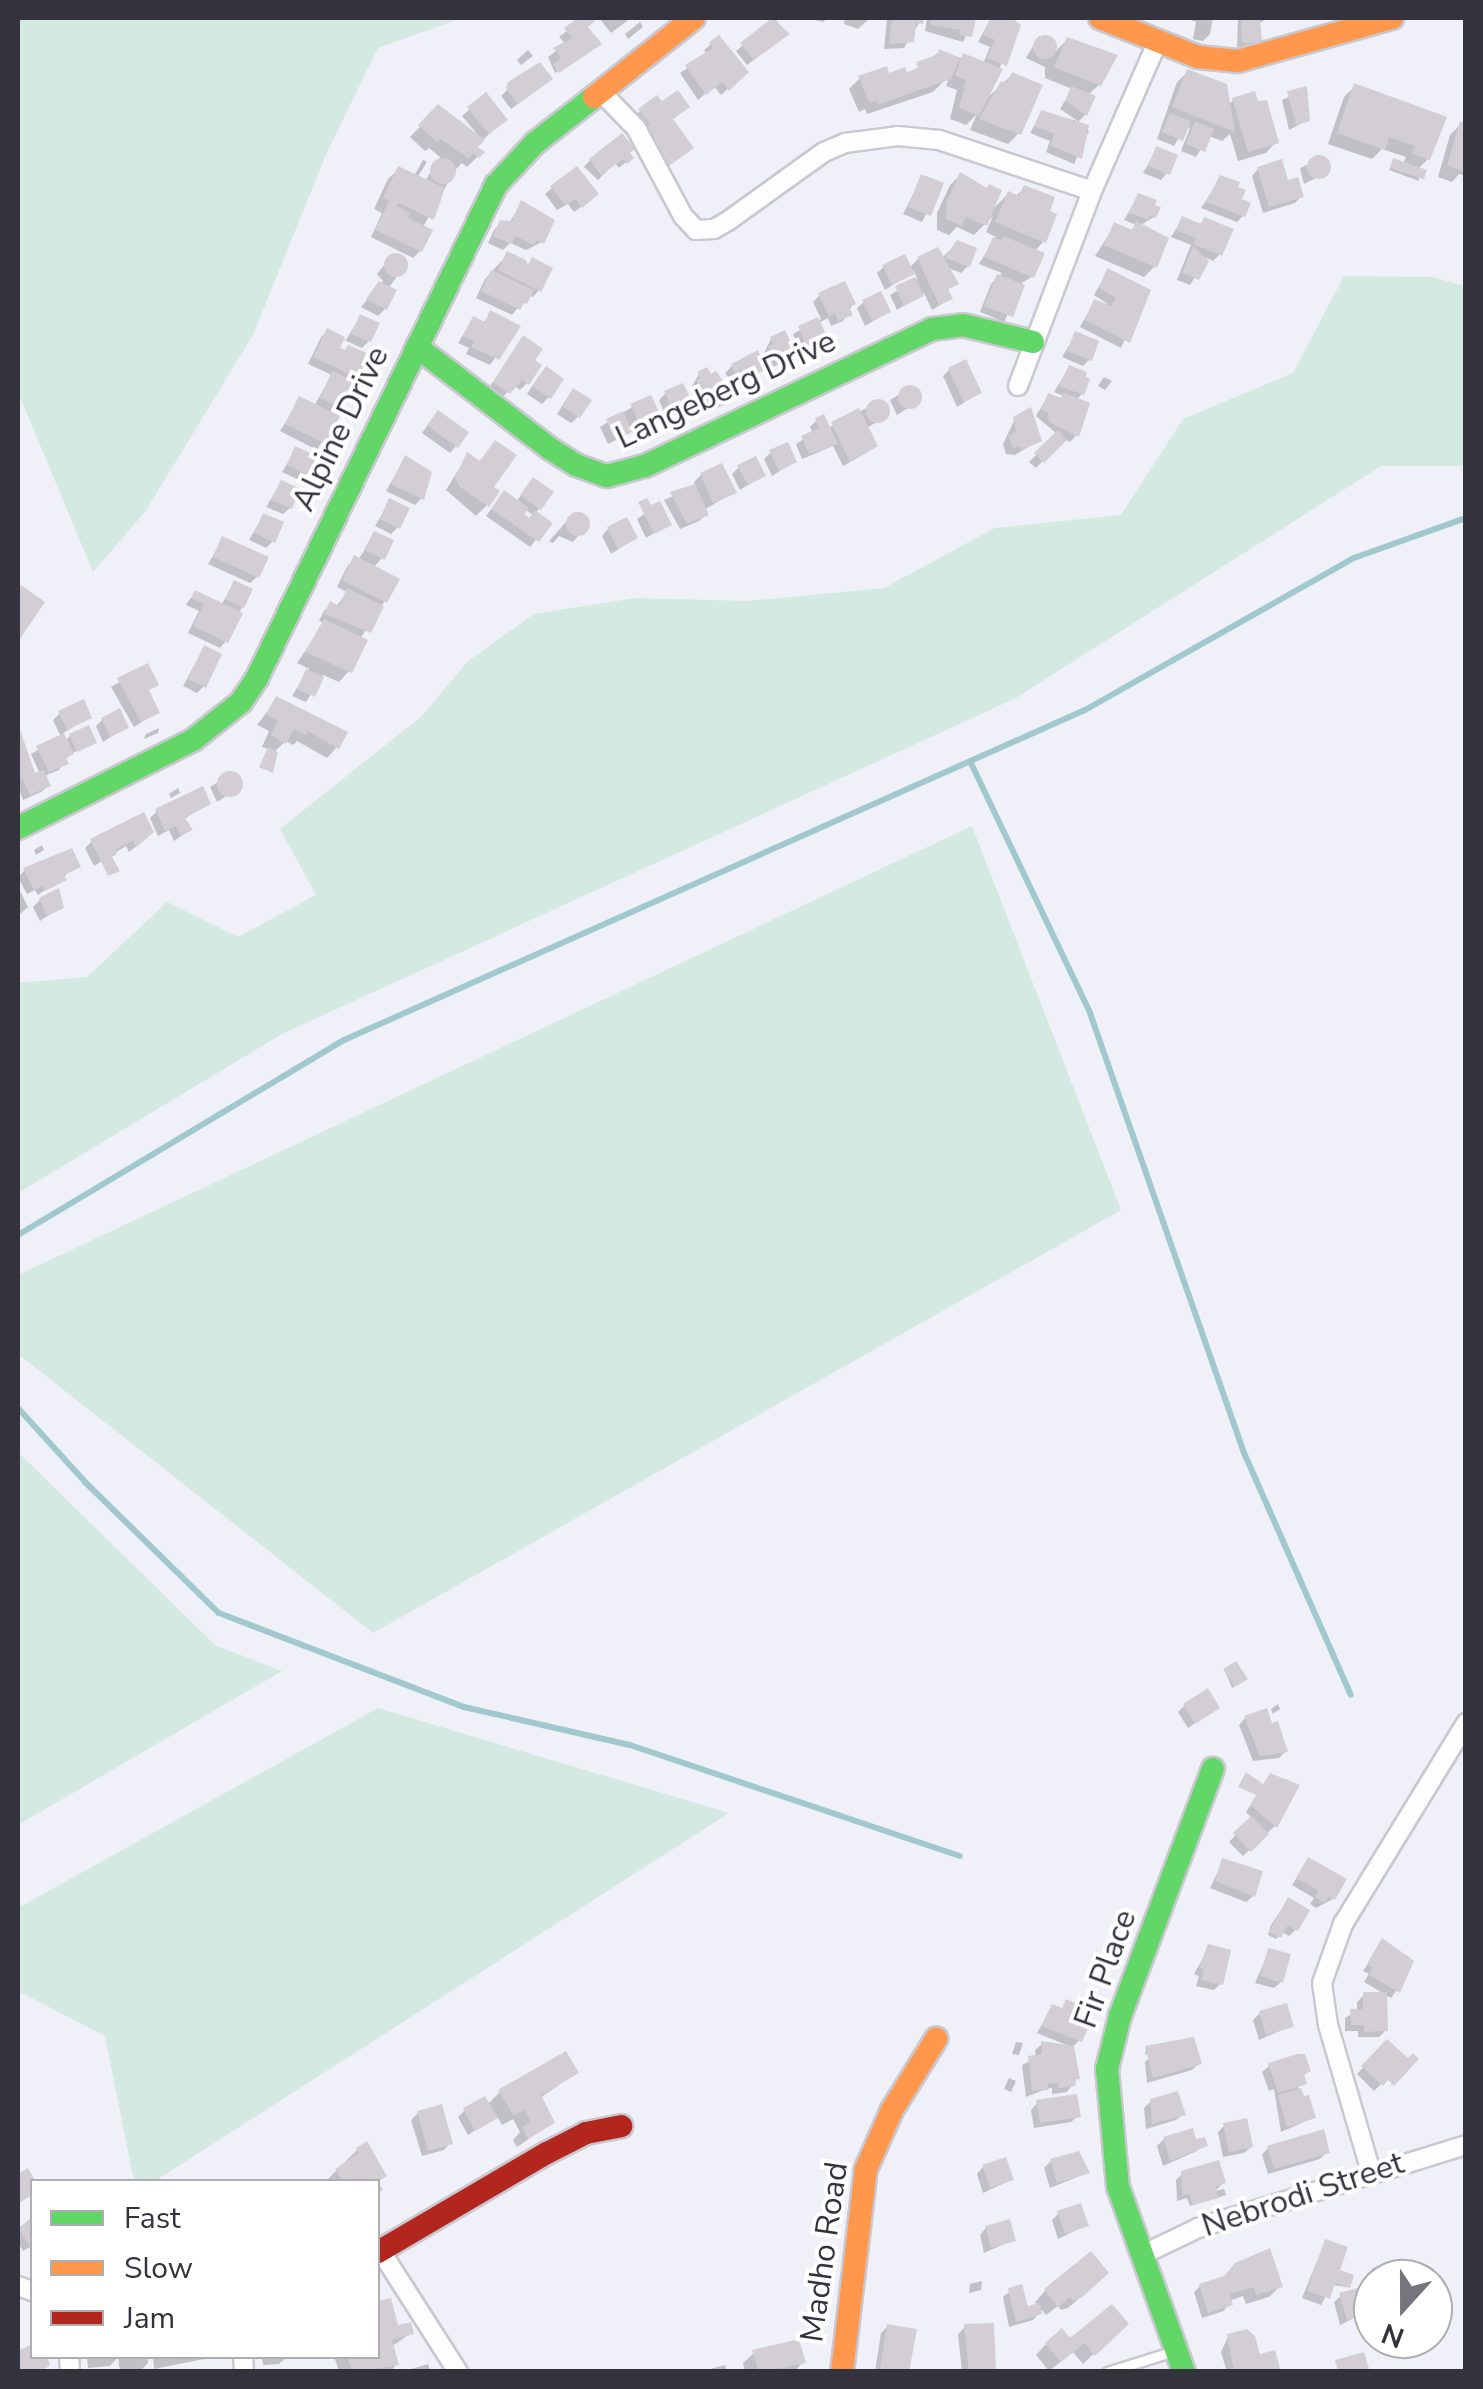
<!DOCTYPE html>
<html>
<head>
<meta charset="utf-8">
<style>
  body { margin:0 }
  #map { position:relative; width:1483px; height:2389px; overflow:hidden; background:#f0f0f8; font-family:"Nunito Sans",sans-serif }
  div>[style] { position:absolute }
  [style*='--x'] { left:calc(var(--x)*1px); top:calc(var(--y)*1px); width:calc(var(--w)*1px); rotate:calc(var(--a)*1deg) }
  .green>* { inset:0; background:#d3e9e1 }
  .shadow>* { inset:0; background:#0003 }
  .stream>* { height:6px; margin:-3px; padding:0 3px; transform-origin:3px; border-radius:3px; background:#a0c8cd }
  .building>* { inset:0; background:#d3ced4 }
  .round { border-radius:50% }
  .roads { filter:drop-shadow(2px 0 #c9c8d1) drop-shadow(-2px 0 #c9c8d1) drop-shadow(0 2px #c9c8d1) drop-shadow(0 -2px #c9c8d1) }
  .lane>* { height:9px; margin:-4.5px; padding:0 4.5px; transform-origin:4.5px; border-radius:4.5px; background:#fdfdfe }
  .street>* { height:18px; margin:-9px; padding:0 9px; transform-origin:9px; border-radius:9px; background:#fdfdfe }
  .fast>* { height:22px; margin:-11px; padding:0 11px; transform-origin:11px; border-radius:11px; background:#63d668 }
  .slow>* { height:22px; margin:-11px; padding:0 11px; transform-origin:11px; border-radius:11px; background:#ff974d }
  .jam>* { height:22px; margin:-11px; padding:0 11px; transform-origin:11px; border-radius:11px; background:#b3261e }
  span { translate:-50% -50%; white-space:nowrap; text-align:center; line-height:1.15; -webkit-text-stroke:8px #fff; paint-order:stroke }
  .street-label { font-size:32px; color:#34333d }
  .frame { position:absolute; inset:0; border:20px solid #34333d; pointer-events:none }
  .legend { position:absolute; left:30px; top:2179px; width:350px; height:180px; box-sizing:border-box; background:#fff; border:2px solid #aeadb1; margin:0; padding:12px 18px; list-style:none; font-size:30px; color:#34333d }
  .legend li { display:flex; align-items:center; gap:20px; height:50px }
  .legend b { width:50px; border:2px solid #aeadb1 }
  .north { position:absolute; left:1353px; top:2259px; width:100px; height:100px; box-sizing:border-box; background:#fff; border:2px solid #aeadb1; border-radius:50%; rotate:201deg; font-size:28px; font-weight:700; line-height:40px; text-align:center; color:#34333d }
  .north::after { content:''; display:block; margin:auto; width:35px; height:45px; background:#76757e; clip-path:polygon(50% 0,100% 100%,50% 72%,0 100%) }
</style>
</head>
<body>
<div id="map">
  <div class="green">
    <i style="clip-path:polygon(18px 18px,462px 18px,378px 48px,327px 152px,253px 335px,145px 512px,93px 572px,18px 392px)"></i>
    <i style="clip-path:polygon(1344px 276px,1432px 277px,1465px 286px,1465px 466px,1381px 466px,1014px 699px,282px 1034px,18px 1193px,18px 983px,87px 977px,167px 902px,238px 937px,316px 895px,280px 829px,422px 716px,468px 661px,534px 614px,635px 598px,748px 601px,884px 588px,995px 528px,1121px 515px,1183px 419px,1293px 373px)"></i>
    <i style="clip-path:polygon(972px 826px,1121px 1210px,373px 1633px,18px 1354px,18px 1275px)"></i>
    <i style="clip-path:polygon(18px 1452px,215px 1645px,282px 1671px,18px 1825px)"></i>
    <i style="clip-path:polygon(378px 1708px,729px 1813px,155px 2181px,134px 2181px,105px 2036px,18px 1991px,18px 1908px)"></i>
  </div>
  <div class="shadow">
    <i style="clip-path:polygon(583px 18px,591px 21px,585px 27px,599px 44px,555px 73px,548px 57px,566px 44px,559px 37px)"></i>
    <i style="clip-path:polygon(599px 18px,631px 18px,611px 33px)"></i>
    <i style="clip-path:polygon(805px 18px,828px 18px,823px 22px)"></i>
    <i style="clip-path:polygon(845px 18px,870px 18px,858px 29px,844px 24px)"></i>
    <i style="clip-path:polygon(887px 18px,922px 18px,904px 48px,884px 49px)"></i>
    <i style="clip-path:polygon(927px 18px,974px 18px,963px 42px,925px 31px)"></i>
    <i style="clip-path:polygon(991px 18px,1018px 26px,986px 99px,1012px 75px,1018px 134px,1008px 144px,970px 130px,977px 114px,966px 125px,950px 119px,957px 90px,946px 86px,950px 75px,933px 92px,867px 114px,865px 109px,859px 112px,849px 89px,860px 78px,906px 76px,939px 52px,983px 64px,990px 47px,978px 42px)"></i>
    <i style="clip-path:polygon(1185px 18px,1213px 18px,1210px 34px,1203px 41px,1193px 39px,1196px 22px)"></i>
    <i style="clip-path:polygon(1227px 18px,1268px 18px,1258px 24px,1259px 41px,1252px 48px,1237px 48px,1238px 18px)"></i>
    <i style="clip-path:polygon(775px 19px,787px 34px,747px 65px,736px 51px)"></i>
    <i style="clip-path:polygon(640px 22px,643px 27px,628px 39px,625px 34px)"></i>
    <i style="clip-path:polygon(1039px 36px,1055px 43px,1049px 58px,1067px 40px,1099px 85px,1088px 95px,1085px 115px,1077px 123px,1089px 131px,1074px 164px,1046px 152px,1050px 141px,1030px 133px,1042px 113px,1078px 121px,1060px 109px,1072px 89px,1045px 78px,1045px 67px,1026px 58px)"></i>
    <i style="clip-path:polygon(718px 38px,746px 72px,721px 95px,714px 86px,698px 100px,680px 73px,707px 55px,704px 50px)"></i>
    <i style="clip-path:polygon(528px 50px,533px 56px,521px 65px,517px 60px)"></i>
    <i style="clip-path:polygon(1188px 72px,1228px 105px,1233px 100px,1276px 142px,1266px 153px,1238px 161px,1230px 134px,1222px 141px,1209px 136px,1196px 157px,1181px 151px,1190px 128px,1186px 126px,1174px 146px,1157px 139px,1177px 82px)"></i>
    <i style="clip-path:polygon(543px 85px,511px 109px,501px 96px,508px 89px)"></i>
    <i style="clip-path:polygon(1355px 86px,1443px 119px,1428px 159px,1418px 169px,1419px 181px,1389px 170px,1394px 161px,1403px 164px,1406px 157px,1382px 149px,1372px 159px,1328px 144px,1344px 97px)"></i>
    <i style="clip-path:polygon(1306px 89px,1308px 120px,1289px 130px,1282px 100px)"></i>
    <i style="clip-path:polygon(485px 96px,498px 126px,475px 147px,477px 157px,467px 167px,462px 163px,455px 170px,423px 227px,430px 231px,420px 251px,413px 258px,371px 237px,382px 213px,374px 209px,388px 179px,399px 169px,414px 176px,423px 160px,427px 162px,417px 178px,425px 181px,440px 157px,429px 148px,425px 151px,410px 137px,438px 108px,478px 135px,462px 116px)"></i>
    <i style="clip-path:polygon(661px 105px,687px 106px,671px 120px,691px 147px,658px 175px,633px 142px,640px 135px,630px 121px,640px 111px)"></i>
    <i style="clip-path:polygon(1461px 124px,1466px 126px,1466px 176px,1459px 174px,1452px 182px,1438px 177px,1450px 135px)"></i>
    <i style="clip-path:polygon(1157px 149px,1167px 173px,1161px 180px,1143px 173px)"></i>
    <i style="clip-path:polygon(627px 153px,631px 158px,619px 168px,615px 163px,598px 180px,584px 167px,590px 160px)"></i>
    <i style="clip-path:polygon(1324px 157px,1328px 172px,1304px 184px,1300px 168px)"></i>
    <i style="clip-path:polygon(1258px 169px,1287px 183px,1301px 196px,1295px 203px,1263px 213px,1252px 176px)"></i>
    <i style="clip-path:polygon(960px 175px,977px 182px,990px 212px,1008px 194px,1015px 197px,1024px 188px,1043px 242px,1034px 252px,1032px 277px,1023px 282px,1004px 322px,980px 312px,991px 284px,1002px 273px,979px 264px,996px 237px,986px 232px,993px 216px,974px 235px,957px 227px,949px 235px,937px 230px,937px 213px,950px 185px)"></i>
    <i style="clip-path:polygon(922px 177px,941px 184px,922px 222px,903px 214px)"></i>
    <i style="clip-path:polygon(1221px 178px,1239px 201px,1243px 216px,1237px 222px,1201px 208px)"></i>
    <i style="clip-path:polygon(552px 188px,589px 201px,574px 212px,568px 204px,557px 210px,545px 194px)"></i>
    <i style="clip-path:polygon(1138px 196px,1154px 217px,1139px 226px,1155px 266px,1144px 277px,1095px 256px,1115px 225px,1130px 231px,1136px 225px,1124px 220px)"></i>
    <i style="clip-path:polygon(522px 203px,542px 242px,526px 250px,510px 243px,503px 250px,488px 243px,494px 230px,501px 223px,509px 223px)"></i>
    <i style="clip-path:polygon(1182px 219px,1198px 226px,1204px 220px,1220px 254px,1213px 261px,1207px 258px,1190px 285px,1177px 280px,1191px 245px,1171px 237px)"></i>
    <i style="clip-path:polygon(957px 243px,968px 266px,961px 273px,946px 267px,955px 284px,946px 291px,950px 299px,932px 310px,924px 293px,897px 310px,890px 295px,917px 279px,914px 271px,885px 290px,877px 273px,884px 267px,909px 268px,918px 259px,942px 258px)"></i>
    <i style="clip-path:polygon(393px 254px,407px 262px,388px 289px,385px 309px,378px 316px,361px 307px,383px 281px,377px 274px)"></i>
    <i style="clip-path:polygon(508px 254px,526px 267px,532px 260px,539px 290px,533px 297px,528px 295px,512px 315px,476px 298px,485px 279px)"></i>
    <i style="clip-path:polygon(1108px 271px,1148px 291px,1121px 348px,1080px 327px,1094px 302px,1108px 304px,1094px 295px)"></i>
    <i style="clip-path:polygon(820px 295px,853px 304px,843px 321px,831px 326px,828px 318px,818px 323px,829px 347px,804px 362px,793px 334px,821px 319px,813px 302px)"></i>
    <i style="clip-path:polygon(864px 302px,888px 312px,865px 326px,857px 308px)"></i>
    <i style="clip-path:polygon(491px 313px,518px 327px,490px 365px,466px 354px,469px 348px,458px 343px,473px 319px,483px 323px)"></i>
    <i style="clip-path:polygon(360px 317px,369px 341px,362px 348px,342px 339px,337px 349px,356px 377px,330px 414px,336px 417px,317px 450px,280px 431px,300px 399px,314px 406px,332px 375px,308px 364px,321px 337px,327px 331px,346px 340px)"></i>
    <i style="clip-path:polygon(1076px 334px,1090px 359px,1083px 366px,1062px 357px)"></i>
    <i style="clip-path:polygon(523px 338px,532px 361px,527px 383px,520px 390px,514px 385px,501px 399px,488px 389px)"></i>
    <i style="clip-path:polygon(771px 339px,794px 355px,770px 369px,763px 355px)"></i>
    <i style="clip-path:polygon(732px 366px,764px 369px,740px 383px,735px 374px,728px 377px,725px 373px)"></i>
    <i style="clip-path:polygon(1069px 368px,1082px 394px,1076px 400px,1076px 436px,1070px 442px,1064px 439px,1036px 468px,1029px 462px,1057px 434px,1036px 416px,1048px 396px,1059px 400px,1064px 396px,1054px 392px)"></i>
    <i style="clip-path:polygon(949px 370px,979px 393px,957px 407px,943px 376px)"></i>
    <i style="clip-path:polygon(699px 374px,730px 400px,707px 414px,691px 388px)"></i>
    <i style="clip-path:polygon(539px 376px,549px 397px,542px 404px,527px 394px)"></i>
    <i style="clip-path:polygon(1104px 377px,1112px 381px,1105px 390px,1098px 386px)"></i>
    <i style="clip-path:polygon(913px 386px,920px 400px,897px 415px,890px 400px)"></i>
    <i style="clip-path:polygon(666px 393px,690px 403px,666px 417px,659px 400px)"></i>
    <i style="clip-path:polygon(567px 398px,578px 417px,571px 423px,557px 414px)"></i>
    <i style="clip-path:polygon(882px 400px,888px 415px,867px 428px,875px 445px,868px 452px,843px 466px,833px 446px,802px 459px,796px 444px,813px 433px,810px 427px,817px 420px,828px 428px)"></i>
    <i style="clip-path:polygon(632px 407px,659px 418px,608px 444px,600px 427px)"></i>
    <i style="clip-path:polygon(432px 419px,456px 446px,450px 453px,422px 433px)"></i>
    <i style="clip-path:polygon(1015px 419px,1039px 440px,1015px 455px,1006px 454px,1003px 444px)"></i>
    <i style="clip-path:polygon(495px 443px,487px 505px,476px 516px,446px 490px,467px 456px,478px 463px)"></i>
    <i style="clip-path:polygon(296px 449px,306px 473px,299px 480px,282px 472px)"></i>
    <i style="clip-path:polygon(770px 453px,794px 462px,772px 476px,764px 459px)"></i>
    <i style="clip-path:polygon(405px 458px,422px 498px,415px 505px,386px 491px)"></i>
    <i style="clip-path:polygon(721px 466px,734px 492px,704px 510px,706px 515px,699px 521px,680px 529px,664px 500px,696px 486px,694px 482px,701px 475px)"></i>
    <i style="clip-path:polygon(739px 467px,763px 476px,740px 490px,732px 474px)"></i>
    <i style="clip-path:polygon(281px 483px,290px 508px,283px 514px,266px 507px)"></i>
    <i style="clip-path:polygon(evenodd,527px 487px,539px 509px,535px 513px,549px 524px,530px 547px,486px 516px,498px 500px,516px 502px,527px 487px,525px 509px,533px 515px,528px 520px,521px 515px,525px 509px)"></i>
    <i style="clip-path:polygon(390px 501px,398px 527px,391px 534px,375px 526px)"></i>
    <i style="clip-path:polygon(659px 504px,669px 524px,646px 538px,637px 519px)"></i>
    <i style="clip-path:polygon(575px 512px,589px 522px,579px 535px,573px 542px,559px 536px,553px 543px,549px 541px)"></i>
    <i style="clip-path:polygon(263px 516px,273px 541px,266px 548px,249px 540px)"></i>
    <i style="clip-path:polygon(608px 529px,635px 538px,611px 554px,602px 536px)"></i>
    <i style="clip-path:polygon(375px 534px,382px 558px,373px 568px,385px 601px,360px 639px,349px 671px,339px 682px,323px 675px,306px 702px,292px 696px,309px 669px,297px 663px,324px 623px,319px 621px,324px 611px,331px 604px,336px 607px,347px 592px,337px 587px,348px 565px,358px 560px)"></i>
    <i style="clip-path:polygon(223px 539px,257px 577px,250px 583px,208px 564px)"></i>
    <i style="clip-path:polygon(235px 583px,242px 607px,226px 641px,220px 648px,188px 633px,199px 611px,186px 605px,189px 600px,196px 593px,221px 605px)"></i>
    <i style="clip-path:polygon(204px 648px,204px 686px,197px 693px,183px 686px)"></i>
    <i style="clip-path:polygon(147px 666px,156px 684px,147px 692px,157px 712px,134px 727px,111px 687px)"></i>
    <i style="clip-path:polygon(277px 699px,337px 747px,327px 758px,297px 741px,293px 745px,286px 741px,275px 751px,262px 747px,269px 731px,257px 725px)"></i>
    <i style="clip-path:polygon(60px 713px,89px 717px,62px 734px,65px 741px,70px 736px,94px 742px,69px 755px,59px 770px,44px 776px,48px 786px,41px 792px,23px 800px,18px 787px,18px 730px,34px 776px,40px 774px,31px 754px,61px 737px,53px 720px)"></i>
    <i style="clip-path:polygon(102px 720px,126px 727px,103px 742px,96px 726px)"></i>
    <i style="clip-path:polygon(159px 728px,158px 733px,144px 739px,146px 734px)"></i>
    <i style="clip-path:polygon(235px 772px,241px 787px,217px 802px,210px 787px)"></i>
    <i style="clip-path:polygon(178px 788px,180px 793px,171px 798px,169px 794px)"></i>
    <i style="clip-path:polygon(208px 803px,183px 820px,190px 830px,174px 841px,169px 830px,158px 836px,150px 818px,157px 811px)"></i>
    <i style="clip-path:polygon(148px 837px,129px 852px,126px 846px,94px 866px,85px 848px,92px 841px)"></i>
    <i style="clip-path:polygon(42px 845px,44px 850px,36px 855px,34px 850px)"></i>
    <i style="clip-path:polygon(78px 866px,38px 895px,35px 890px,27px 894px,18px 877px,25px 870px)"></i>
    <i style="clip-path:polygon(18px 887px,28px 907px,18px 916px)"></i>
    <i style="clip-path:polygon(40px 900px,61px 907px,40px 921px,33px 907px)"></i>
    <i style="clip-path:polygon(1225px 1671px,1242px 1681px,1232px 1688px)"></i>
    <i style="clip-path:polygon(1278px 1704px,1280px 1709px,1273px 1714px,1271px 1709px)"></i>
    <i style="clip-path:polygon(1184px 1706px,1217px 1708px,1188px 1728px,1178px 1712px)"></i>
    <i style="clip-path:polygon(1245px 1718px,1286px 1751px,1279px 1758px,1253px 1761px,1239px 1725px)"></i>
    <i style="clip-path:polygon(1270px 1776px,1281px 1784px,1286px 1779px,1297px 1786px,1275px 1826px,1243px 1856px,1229px 1842px,1252px 1818px,1246px 1812px)"></i>
    <i style="clip-path:polygon(1309px 1860px,1333px 1899px,1316px 1908px,1310px 1904px,1314px 1898px,1292px 1885px)"></i>
    <i style="clip-path:polygon(1223px 1861px,1253px 1896px,1246px 1902px,1210px 1888px)"></i>
    <i style="clip-path:polygon(1288px 1900px,1296px 1929px,1289px 1936px,1282px 1932px,1276px 1939px,1268px 1935px,1271px 1925px)"></i>
    <i style="clip-path:polygon(1383px 1941px,1409px 1957px,1409px 1972px,1391px 1998px,1364px 1982px,1369px 1974px,1363px 1971px)"></i>
    <i style="clip-path:polygon(1209px 1947px,1221px 1983px,1214px 1990px,1196px 1986px,1199px 1976px,1194px 1974px)"></i>
    <i style="clip-path:polygon(1269px 1951px,1281px 1982px,1274px 1988px,1255px 1983px)"></i>
    <i style="clip-path:polygon(1364px 1995px,1386px 2030px,1379px 2037px,1358px 2037px,1358px 2031px,1345px 2031px,1345px 2018px,1357px 2011px,1357px 2002px)"></i>
    <i style="clip-path:polygon(1052px 2007px,1061px 2010px,1079px 2040px,1072px 2048px,1077px 2079px,1067px 2092px,1052px 2094px,1052px 2088px,1046px 2089px,1026px 2097px,1022px 2065px,1036px 2058px,1035px 2050px,1042px 2044px,1069px 2046px,1037px 2033px)"></i>
    <i style="clip-path:polygon(1260px 2013px,1291px 2026px,1259px 2040px,1253px 2020px)"></i>
    <i style="clip-path:polygon(1192px 2040px,1199px 2063px,1192px 2070px,1147px 2083px,1145px 2062px,1157px 2050px,1145px 2055px,1146px 2048px,1170px 2042px,1160px 2052px)"></i>
    <i style="clip-path:polygon(1016px 2042px,1023px 2043px,1019px 2055px,1012px 2054px)"></i>
    <i style="clip-path:polygon(1387px 2042px,1408px 2061px,1416px 2059px,1390px 2087px,1403px 2067px,1400px 2065px,1374px 2091px,1357px 2074px)"></i>
    <i style="clip-path:polygon(1304px 2057px,1308px 2071px,1303px 2076px,1305px 2083px,1298px 2087px,1313px 2118px,1281px 2132px,1274px 2089px,1269px 2091px,1262px 2072px,1269px 2066px)"></i>
    <i style="clip-path:polygon(576px 2073px,540px 2098px,552px 2123px,517px 2147px,513px 2140px,520px 2132px,513px 2119px,502px 2125px,497px 2116px,468px 2135px,458px 2117px,465px 2110px,487px 2105px,500px 2092px)"></i>
    <i style="clip-path:polygon(1009px 2078px,1016px 2081px,1011px 2092px,1004px 2089px)"></i>
    <i style="clip-path:polygon(1151px 2101px,1183px 2114px,1176px 2120px,1146px 2129px,1144px 2108px)"></i>
    <i style="clip-path:polygon(1037px 2103px,1078px 2116px,1071px 2122px,1034px 2128px,1031px 2110px)"></i>
    <i style="clip-path:polygon(418px 2113px,450px 2143px,444px 2150px,422px 2156px,411px 2120px)"></i>
    <i style="clip-path:polygon(1225px 2125px,1251px 2147px,1244px 2153px,1223px 2157px,1218px 2132px)"></i>
    <i style="clip-path:polygon(1164px 2139px,1195px 2144px,1197px 2151px,1163px 2166px,1157px 2146px)"></i>
    <i style="clip-path:polygon(1268px 2148px,1327px 2152px,1320px 2159px,1268px 2174px,1262px 2155px)"></i>
    <i style="clip-path:polygon(357px 2150px,384px 2176px,378px 2182px,326px 2181px)"></i>
    <i style="clip-path:polygon(1051px 2161px,1087px 2173px,1050px 2188px,1044px 2168px)"></i>
    <i style="clip-path:polygon(983px 2167px,1011px 2180px,983px 2193px,977px 2174px)"></i>
    <i style="clip-path:polygon(1183px 2173px,1223px 2183px,1215px 2191px,1224px 2189px,1226px 2195px,1190px 2206px,1187px 2198px,1177px 2201px,1176px 2180px)"></i>
    <i style="clip-path:polygon(1058px 2214px,1086px 2225px,1058px 2239px,1052px 2220px)"></i>
    <i style="clip-path:polygon(32px 2220px,32px 2246px,23px 2251px,18px 2243px,18px 2228px)"></i>
    <i style="clip-path:polygon(986px 2228px,1013px 2240px,984px 2253px,980px 2235px)"></i>
    <i style="clip-path:polygon(1325px 2242px,1334px 2279px,1347px 2287px,1332px 2285px,1321px 2305px,1302px 2298px)"></i>
    <i style="clip-path:polygon(1091px 2254px,1096px 2284px,1068px 2308px,1061px 2310px,1058px 2306px,1046px 2315px,1042px 2310px,1033px 2320px,1009px 2327px,1003px 2297px,1010px 2291px,1027px 2309px,1038px 2306px,1035px 2302px,1045px 2291px)"></i>
    <i style="clip-path:polygon(982px 2281px,981px 2290px,969px 2293px,970px 2284px)"></i>
    <i style="clip-path:polygon(1200px 2286px,1280px 2286px,1269px 2297px,1246px 2304px,1243px 2296px,1229px 2301px,1224px 2311px,1202px 2318px,1194px 2292px)"></i>
    <i style="clip-path:polygon(1341px 2296px,1366px 2312px,1340px 2325px,1334px 2302px)"></i>
    <i style="clip-path:polygon(389px 2301px,397px 2328px,411px 2333px,391px 2347px,396px 2365px,390px 2372px,339px 2372px,334px 2356px,378px 2356px,378px 2304px)"></i>
    <i style="clip-path:polygon(1125px 2324px,1083px 2364px,1073px 2352px,1049px 2371px,1036px 2355px,1046px 2344px)"></i>
    <i style="clip-path:polygon(888px 2326px,907px 2372px,875px 2372px,881px 2333px)"></i>
    <i style="clip-path:polygon(965px 2327px,994px 2372px,962px 2372px,958px 2334px)"></i>
    <i style="clip-path:polygon(1228px 2337px,1259px 2358px,1279px 2372px,1227px 2372px,1221px 2352px)"></i>
    <i style="clip-path:polygon(754px 2353px,803px 2362px,794px 2372px,745px 2372px,743px 2363px)"></i>
    <i style="clip-path:polygon(87px 2356px,147px 2356px,148px 2363px,141px 2370px,120px 2372px,118px 2357px,110px 2366px,88px 2368px)"></i>
    <i style="clip-path:polygon(153px 2356px,219px 2356px,154px 2369px)"></i>
    <i style="clip-path:polygon(252px 2356px,286px 2356px,286px 2358px,279px 2364px,263px 2365px,262px 2358px)"></i>
    <i style="clip-path:polygon(428px 2364px,431px 2372px,401px 2372px)"></i>
    <i style="clip-path:polygon(725px 2365px,727px 2372px,702px 2372px,703px 2371px)"></i>
  </div>
  <div class="stream">
    <i style="--x:970;--y:761;--w:279;--a:64.5"></i>
    <i style="--x:1090;--y:1013;--w:468;--a:70.7"></i>
    <i style="--x:1245;--y:1455;--w:262;--a:66.2"></i>
    <i style="--x:18;--y:1235;--w:380;--a:-30.9"></i>
    <i style="--x:344;--y:1040;--w:811;--a:-24.01"></i>
    <i style="--x:1085;--y:710;--w:309;--a:-29.5"></i>
    <i style="--x:1354;--y:558;--w:119;--a:-19.7"></i>
    <i style="--x:18;--y:1408;--w:100;--a:47.8"></i>
    <i style="--x:85;--y:1482;--w:187;--a:44.4"></i>
    <i style="--x:219;--y:1613;--w:262;--a:21"></i>
    <i style="--x:464;--y:1707;--w:170;--a:12.9"></i>
    <i style="--x:630;--y:1745;--w:348;--a:18.6"></i>
  </div>
  <div class="building">
    <i style="clip-path:polygon(578px 18px,592px 18px,595px 21px,588px 27px,602px 44px,559px 73px,553px 64px,561px 58px,553px 48px,572px 38px,564px 28px)"></i>
    <i style="clip-path:polygon(772px 18px,790px 34px,754px 60px,740px 43px)"></i>
    <i style="clip-path:polygon(892px 18px,924px 18px,923px 24px,916px 23px,914px 42px,889px 44px)"></i>
    <i style="clip-path:polygon(931px 18px,976px 18px,972px 37px,959px 35px,961px 30px,930px 25px)"></i>
    <i style="clip-path:polygon(990px 18px,1012px 18px,1021px 25px,1007px 66px,987px 58px,995px 40px,983px 35px)"></i>
    <i style="clip-path:polygon(1260px 18px,1262px 42px,1242px 43px,1241px 19px)"></i>
    <i class="round" style="left:1033px;top:35px;width:24px;height:24px"></i>
    <i style="clip-path:polygon(719px 35px,749px 72px,729px 91px,722px 82px,706px 95px,685px 65px,713px 48px,709px 42px)"></i>
    <i style="clip-path:polygon(1067px 37px,1118px 55px,1101px 86px,1054px 67px)"></i>
    <i style="clip-path:polygon(939px 49px,960px 58px,951px 79px,877px 105px,876px 100px,870px 103px,858px 76px,887px 66px,889px 73px,905px 67px,907px 72px,918px 68px,916px 62px,937px 55px)"></i>
    <i style="clip-path:polygon(963px 53px,1003px 69px,979px 116px,959px 108px,966px 80px,955px 75px)"></i>
    <i style="clip-path:polygon(540px 62px,553px 79px,518px 104px,506px 88px,508px 82px)"></i>
    <i style="clip-path:polygon(1187px 69px,1227px 84px,1235px 132px,1172px 107px)"></i>
    <i style="clip-path:polygon(1012px 72px,1043px 85px,1021px 135px,979px 119px,1001px 81px,1007px 83px)"></i>
    <i style="clip-path:polygon(1354px 83px,1447px 117px,1430px 160px,1412px 154px,1415px 146px,1389px 137px,1385px 150px,1337px 133px)"></i>
    <i style="clip-path:polygon(1071px 86px,1096px 96px,1087px 116px,1065px 101px)"></i>
    <i style="clip-path:polygon(1307px 86px,1310px 121px,1296px 125px,1287px 91px)"></i>
    <i style="clip-path:polygon(678px 90px,690px 107px,673px 119px,694px 148px,669px 166px,642px 129px,650px 124px,638px 109px,657px 95px,662px 101px)"></i>
    <i style="clip-path:polygon(1255px 91px,1258px 101px,1267px 100px,1279px 143px,1248px 152px,1232px 98px)"></i>
    <i style="clip-path:polygon(486px 92px,508px 120px,489px 134px,467px 107px)"></i>
    <i style="clip-path:polygon(438px 104px,485px 140px,478px 147px,485px 152px,479px 158px,473px 153px,469px 159px,441px 139px,437px 142px,418px 125px)"></i>
    <i style="clip-path:polygon(1041px 110px,1089px 125px,1082px 159px,1050px 145px,1055px 134px,1034px 126px)"></i>
    <i style="clip-path:polygon(1170px 113px,1191px 121px,1183px 141px,1162px 132px)"></i>
    <i style="clip-path:polygon(1195px 121px,1214px 129px,1205px 152px,1186px 144px)"></i>
    <i style="clip-path:polygon(1460px 121px,1466px 123px,1465px 172px,1447px 166px)"></i>
    <i style="clip-path:polygon(622px 133px,635px 149px,630px 153px,634px 158px,627px 164px,623px 159px,601px 175px,589px 159px)"></i>
    <i style="clip-path:polygon(1156px 146px,1178px 155px,1170px 175px,1148px 166px)"></i>
    <i class="round" style="left:1307px;top:155px;width:24px;height:24px"></i>
    <i class="round" style="left:430px;top:158px;width:26px;height:26px"></i>
    <i style="clip-path:polygon(1393px 158px,1427px 170px,1424px 179px,1390px 168px)"></i>
    <i style="clip-path:polygon(1282px 159px,1288px 180px,1298px 177px,1304px 197px,1269px 207px,1257px 167px)"></i>
    <i style="clip-path:polygon(398px 166px,445px 188px,434px 220px,399px 203px,397px 206px,410px 213px,408px 218px,433px 230px,422px 252px,375px 230px,389px 201px,383px 198px)"></i>
    <i style="clip-path:polygon(577px 166px,599px 194px,582px 208px,575px 199px,565px 205px,550px 186px)"></i>
    <i style="clip-path:polygon(960px 172px,987px 188px,989px 184px,1002px 190px,987px 226px,966px 217px,962px 226px,946px 219px,947px 201px)"></i>
    <i style="clip-path:polygon(921px 174px,944px 183px,931px 216px,908px 207px)"></i>
    <i style="clip-path:polygon(1220px 175px,1240px 182px,1238px 187px,1246px 190px,1242px 199px,1251px 203px,1245px 217px,1206px 202px)"></i>
    <i style="clip-path:polygon(1024px 185px,1055px 197px,1050px 211px,1057px 214px,1046px 243px,995px 222px,1008px 191px,1019px 196px)"></i>
    <i style="clip-path:polygon(1138px 193px,1157px 200px,1155px 205px,1161px 207px,1156px 218px,1150px 216px,1148px 220px,1129px 213px)"></i>
    <i style="clip-path:polygon(521px 200px,555px 220px,544px 244px,536px 240px,534px 245px,515px 236px,512px 244px,493px 236px,500px 220px,512px 221px)"></i>
    <i style="clip-path:polygon(1182px 216px,1201px 224px,1204px 217px,1234px 229px,1222px 256px,1193px 244px,1196px 238px,1176px 230px)"></i>
    <i style="clip-path:polygon(1136px 221px,1169px 238px,1157px 268px,1104px 245px,1114px 222px,1132px 230px)"></i>
    <i style="clip-path:polygon(1003px 236px,1045px 253px,1034px 278px,984px 257px,993px 237px,1001px 240px)"></i>
    <i style="clip-path:polygon(957px 240px,977px 248px,970px 267px,945px 258px)"></i>
    <i style="clip-path:polygon(1193px 246px,1209px 261px,1199px 280px,1182px 273px)"></i>
    <i style="clip-path:polygon(938px 247px,959px 284px,948px 289px,953px 299px,939px 305px,917px 257px)"></i>
    <i style="clip-path:polygon(507px 251px,526px 260px,528px 266px,532px 257px,553px 268px,541px 292px,498px 270px)"></i>
    <i class="round" style="left:384px;top:253px;width:24px;height:24px"></i>
    <i style="clip-path:polygon(905px 254px,915px 274px,892px 285px,882px 265px)"></i>
    <i style="clip-path:polygon(1107px 268px,1151px 290px,1130px 343px,1085px 320px,1094px 299px,1111px 306px,1116px 298px,1099px 288px)"></i>
    <i style="clip-path:polygon(491px 270px,534px 290px,527px 304px,524px 303px,520px 310px,481px 291px)"></i>
    <i style="clip-path:polygon(997px 274px,1025px 285px,1013px 317px,984px 306px)"></i>
    <i style="clip-path:polygon(915px 277px,924px 296px,904px 306px,895px 286px)"></i>
    <i style="clip-path:polygon(379px 281px,397px 290px,387px 310px,366px 299px)"></i>
    <i style="clip-path:polygon(845px 281px,856px 304px,849px 307px,853px 315px,838px 321px,835px 314px,829px 316px,818px 293px)"></i>
    <i style="clip-path:polygon(881px 291px,891px 312px,872px 321px,862px 300px)"></i>
    <i style="clip-path:polygon(490px 310px,521px 326px,499px 360px,471px 347px,474px 341px,463px 336px,473px 316px,485px 322px)"></i>
    <i style="clip-path:polygon(360px 314px,380px 323px,371px 342px,351px 334px)"></i>
    <i style="clip-path:polygon(818px 317px,832px 348px,811px 357px,798px 326px)"></i>
    <i style="clip-path:polygon(327px 328px,345px 337px,340px 348px,345px 350px,348px 345px,369px 354px,358px 378px,313px 357px)"></i>
    <i style="clip-path:polygon(785px 330px,797px 355px,777px 364px,768px 346px,773px 344px,770px 337px)"></i>
    <i style="clip-path:polygon(1075px 331px,1099px 341px,1092px 361px,1067px 351px)"></i>
    <i style="clip-path:polygon(523px 335px,543px 349px,535px 360px,542px 365px,529px 385px,522px 380px,510px 394px,493px 382px)"></i>
    <i style="clip-path:polygon(758px 350px,767px 369px,747px 379px,742px 369px,735px 373px,731px 364px)"></i>
    <i style="clip-path:polygon(966px 359px,982px 393px,964px 402px,948px 368px)"></i>
    <i style="clip-path:polygon(1069px 365px,1087px 372px,1086px 377px,1090px 379px,1084px 395px,1059px 386px)"></i>
    <i style="clip-path:polygon(546px 366px,564px 379px,551px 399px,532px 386px)"></i>
    <i style="clip-path:polygon(707px 367px,711px 374px,716px 371px,733px 396px,733px 401px,715px 409px,696px 380px,700px 378px,697px 372px)"></i>
    <i style="clip-path:polygon(332px 371px,353px 381px,340px 408px,320px 398px)"></i>
    <i style="clip-path:polygon(683px 383px,693px 404px,673px 412px,664px 391px)"></i>
    <i class="round" style="left:898px;top:385px;width:24px;height:24px"></i>
    <i style="clip-path:polygon(573px 388px,592px 400px,580px 418px,562px 406px)"></i>
    <i style="clip-path:polygon(1063px 392px,1090px 403px,1079px 437px,1054px 425px,1047px 419px,1049px 413px,1041px 410px,1048px 393px,1061px 398px)"></i>
    <i style="clip-path:polygon(651px 395px,662px 418px,641px 427px,630px 404px)"></i>
    <i style="clip-path:polygon(299px 396px,340px 416px,326px 444px,285px 424px)"></i>
    <i class="round" style="left:866px;top:399px;width:24px;height:24px"></i>
    <i style="clip-path:polygon(1031px 407px,1042px 441px,1022px 450px,1020px 446px,1013px 449px,1008px 435px,1016px 432px,1013px 417px)"></i>
    <i style="clip-path:polygon(859px 408px,878px 446px,850px 462px,831px 422px)"></i>
    <i style="clip-path:polygon(438px 410px,469px 432px,458px 448px,427px 425px)"></i>
    <i style="clip-path:polygon(623px 411px,632px 431px,614px 439px,606px 419px)"></i>
    <i style="clip-path:polygon(824px 414px,838px 444px,809px 454px,801px 436px,819px 428px,815px 418px)"></i>
    <i style="clip-path:polygon(1058px 430px,1067px 440px,1044px 463px,1034px 453px)"></i>
    <i style="clip-path:polygon(495px 440px,517px 455px,494px 487px,500px 491px,489px 507px,460px 487px,455px 478px,467px 452px,480px 461px)"></i>
    <i style="clip-path:polygon(788px 442px,797px 462px,779px 471px,769px 450px)"></i>
    <i style="clip-path:polygon(295px 446px,317px 456px,308px 475px,287px 465px)"></i>
    <i style="clip-path:polygon(405px 455px,432px 472px,424px 500px,391px 484px)"></i>
    <i style="clip-path:polygon(756px 456px,766px 476px,748px 485px,737px 465px)"></i>
    <i style="clip-path:polygon(722px 463px,737px 493px,713px 503px,700px 473px)"></i>
    <i style="clip-path:polygon(533px 477px,554px 492px,541px 510px,520px 495px)"></i>
    <i style="clip-path:polygon(281px 480px,301px 489px,292px 509px,271px 500px)"></i>
    <i style="clip-path:polygon(695px 484px,709px 515px,687px 524px,670px 492px)"></i>
    <i style="clip-path:polygon(504px 490px,529px 508px,524px 514px,529px 518px,535px 510px,553px 523px,539px 542px,491px 509px)"></i>
    <i style="clip-path:polygon(389px 498px,410px 508px,400px 529px,380px 519px)"></i>
    <i style="clip-path:polygon(647px 498px,651px 505px,660px 501px,672px 525px,654px 534px,638px 502px)"></i>
    <i class="round" style="left:566px;top:512px;width:24px;height:24px"></i>
    <i style="clip-path:polygon(263px 513px,284px 522px,275px 543px,254px 533px)"></i>
    <i style="clip-path:polygon(627px 517px,638px 538px,618px 549px,607px 527px)"></i>
    <i style="clip-path:polygon(374px 531px,394px 540px,385px 560px,364px 550px)"></i>
    <i style="clip-path:polygon(222px 536px,269px 557px,259px 578px,213px 557px)"></i>
    <i style="clip-path:polygon(354px 555px,400px 579px,387px 603px,342px 580px)"></i>
    <i style="clip-path:polygon(234px 580px,253px 589px,244px 608px,225px 599px)"></i>
    <i style="clip-path:polygon(21px 585px,45px 602px,18px 642px,18px 590px)"></i>
    <i style="clip-path:polygon(347px 588px,384px 606px,371px 633px,324px 614px,330px 601px,339px 606px)"></i>
    <i style="clip-path:polygon(195px 590px,243px 613px,228px 643px,193px 626px,204px 604px,191px 598px)"></i>
    <i style="clip-path:polygon(324px 619px,368px 640px,352px 673px,305px 652px)"></i>
    <i style="clip-path:polygon(204px 645px,222px 654px,206px 688px,188px 679px)"></i>
    <i style="clip-path:polygon(148px 663px,159px 685px,149px 690px,160px 713px,141px 722px,117px 678px)"></i>
    <i style="clip-path:polygon(306px 669px,324px 677px,315px 697px,297px 689px)"></i>
    <i style="clip-path:polygon(276px 696px,348px 732px,339px 749px,308px 731px,306px 735px,294px 729px,286px 744px,271px 735px,278px 720px,266px 714px)"></i>
    <i style="clip-path:polygon(84px 699px,92px 718px,67px 730px,58px 711px)"></i>
    <i style="clip-path:polygon(120px 708px,129px 728px,110px 737px,101px 718px)"></i>
    <i style="clip-path:polygon(18px 724px,35px 773px,44px 770px,51px 786px,30px 795px,22px 778px,18px 780px)"></i>
    <i style="clip-path:polygon(89px 725px,97px 743px,77px 752px,69px 734px)"></i>
    <i style="clip-path:polygon(64px 733px,74px 754px,66px 758px,69px 764px,49px 772px,36px 746px)"></i>
    <i style="clip-path:polygon(268px 747px,278px 752px,273px 773px,259px 767px)"></i>
    <i class="round" style="left:217px;top:771px;width:26px;height:26px"></i>
    <i style="clip-path:polygon(203px 786px,211px 804px,185px 818px,193px 830px,181px 836px,176px 826px,165px 831px,155px 809px)"></i>
    <i style="clip-path:polygon(144px 812px,154px 832px,136px 847px,133px 841px,115px 850px,117px 854px,112px 857px,120px 871px,108px 876px,90px 839px)"></i>
    <i style="clip-path:polygon(72px 848px,81px 867px,64px 875px,67px 880px,45px 891px,42px 886px,34px 890px,23px 868px)"></i>
    <i style="clip-path:polygon(59px 888px,64px 908px,47px 916px,39px 898px)"></i>
    <i style="clip-path:polygon(1236px 1661px,1248px 1679px,1235px 1687px,1223px 1669px)"></i>
    <i style="clip-path:polygon(1208px 1688px,1220px 1708px,1195px 1724px,1183px 1704px)"></i>
    <i style="clip-path:polygon(1267px 1708px,1272px 1723px,1278px 1721px,1288px 1752px,1260px 1756px,1244px 1716px)"></i>
    <i style="clip-path:polygon(1246px 1772px,1263px 1784px,1270px 1773px,1300px 1785px,1277px 1828px,1250px 1805px,1256px 1795px,1238px 1787px)"></i>
    <i style="clip-path:polygon(1251px 1816px,1269px 1834px,1251px 1852px,1233px 1833px)"></i>
    <i style="clip-path:polygon(1308px 1857px,1347px 1879px,1335px 1900px,1329px 1896px,1325px 1903px,1315px 1897px,1318px 1890px,1296px 1878px)"></i>
    <i style="clip-path:polygon(1222px 1858px,1263px 1871px,1255px 1897px,1215px 1881px)"></i>
    <i style="clip-path:polygon(1288px 1897px,1310px 1910px,1298px 1931px,1288px 1925px,1281px 1938px,1269px 1932px)"></i>
    <i style="clip-path:polygon(1382px 1938px,1414px 1961px,1400px 1993px,1369px 1975px,1373px 1967px,1367px 1964px)"></i>
    <i style="clip-path:polygon(1208px 1944px,1231px 1950px,1223px 1985px,1201px 1980px,1204px 1969px,1199px 1968px)"></i>
    <i style="clip-path:polygon(1268px 1948px,1291px 1954px,1283px 1983px,1260px 1976px)"></i>
    <i style="clip-path:polygon(1363px 1992px,1387px 1992px,1388px 2031px,1364px 2032px,1364px 2025px,1351px 2025px,1350px 2009px,1363px 2009px)"></i>
    <i style="clip-path:polygon(1066px 1999px,1085px 2008px,1082px 2015px,1092px 2020px,1082px 2042px,1041px 2026px,1052px 2004px,1062px 2008px)"></i>
    <i style="clip-path:polygon(1287px 2003px,1294px 2027px,1266px 2035px,1259px 2011px)"></i>
    <i style="clip-path:polygon(1194px 2037px,1202px 2064px,1153px 2078px,1145px 2046px)"></i>
    <i style="clip-path:polygon(1387px 2039px,1408px 2058px,1413px 2053px,1419px 2059px,1394px 2086px,1388px 2080px,1383px 2086px,1361px 2066px)"></i>
    <i style="clip-path:polygon(1041px 2041px,1074px 2046px,1080px 2079px,1075px 2080px,1076px 2086px,1058px 2088px,1058px 2083px,1048px 2084px,1048px 2090px,1032px 2091px,1028px 2056px,1042px 2054px)"></i>
    <i style="clip-path:polygon(566px 2051px,579px 2073px,541px 2095px,555px 2123px,528px 2139px,522px 2127px,531px 2122px,524px 2110px,514px 2116px,498px 2090px)"></i>
    <i style="clip-path:polygon(1297px 2054px,1305px 2054px,1311px 2071px,1304px 2074px,1307px 2084px,1278px 2093px,1268px 2063px)"></i>
    <i style="clip-path:polygon(1301px 2088px,1304px 2096px,1309px 2095px,1316px 2118px,1287px 2127px,1278px 2095px)"></i>
    <i style="clip-path:polygon(1178px 2091px,1186px 2115px,1152px 2124px,1150px 2099px)"></i>
    <i style="clip-path:polygon(1077px 2094px,1081px 2117px,1040px 2123px,1036px 2100px)"></i>
    <i style="clip-path:polygon(485px 2096px,498px 2118px,475px 2131px,463px 2108px)"></i>
    <i style="clip-path:polygon(442px 2104px,453px 2144px,428px 2151px,417px 2111px)"></i>
    <i style="clip-path:polygon(1247px 2118px,1253px 2147px,1229px 2152px,1223px 2123px)"></i>
    <i style="clip-path:polygon(1193px 2128px,1196px 2139px,1205px 2137px,1208px 2146px,1170px 2161px,1163px 2137px)"></i>
    <i style="clip-path:polygon(1324px 2129px,1330px 2153px,1274px 2169px,1267px 2146px)"></i>
    <i style="clip-path:polygon(367px 2141px,387px 2176px,378px 2182px,383px 2190px,378px 2193px,378px 2182px,343px 2182px,335px 2169px,359px 2153px,356px 2148px)"></i>
    <i style="clip-path:polygon(1079px 2151px,1090px 2173px,1057px 2183px,1050px 2159px)"></i>
    <i style="clip-path:polygon(1006px 2157px,1014px 2180px,990px 2188px,982px 2165px)"></i>
    <i style="clip-path:polygon(1219px 2160px,1226px 2183px,1215px 2187px,1219px 2198px,1192px 2205px,1189px 2194px,1182px 2196px,1181px 2171px)"></i>
    <i style="clip-path:polygon(28px 2168px,36px 2182px,32px 2182px,32px 2195px,18px 2204px,18px 2174px)"></i>
    <i style="clip-path:polygon(1081px 2203px,1089px 2226px,1065px 2234px,1057px 2211px)"></i>
    <i style="clip-path:polygon(32px 2217px,32px 2249px,18px 2229px)"></i>
    <i style="clip-path:polygon(1010px 2219px,1016px 2241px,991px 2248px,985px 2226px)"></i>
    <i style="clip-path:polygon(1325px 2239px,1348px 2247px,1340px 2270px,1354px 2275px,1350px 2288px,1335px 2283px,1330px 2299px,1307px 2291px)"></i>
    <i style="clip-path:polygon(1270px 2248px,1283px 2287px,1256px 2295px,1254px 2287px,1230px 2294px,1233px 2305px,1208px 2313px,1199px 2284px,1224px 2276px,1235px 2263px)"></i>
    <i style="clip-path:polygon(1091px 2251px,1109px 2273px,1081px 2298px,1073px 2301px,1070px 2297px,1058px 2307px,1044px 2289px)"></i>
    <i style="clip-path:polygon(1022px 2284px,1028px 2306px,1039px 2303px,1042px 2314px,1016px 2322px,1008px 2288px)"></i>
    <i style="clip-path:polygon(1361px 2287px,1368px 2313px,1347px 2320px,1339px 2293px)"></i>
    <i style="clip-path:polygon(391px 2298px,398px 2325px,411px 2322px,414px 2334px,392px 2340px,399px 2365px,352px 2372px,347px 2356px,378px 2356px,378px 2301px)"></i>
    <i style="clip-path:polygon(1112px 2304px,1129px 2324px,1095px 2356px,1085px 2343px,1061px 2362px,1045px 2343px,1062px 2328px,1070px 2338px)"></i>
    <i style="clip-path:polygon(994px 2323px,996px 2372px,969px 2372px,964px 2324px)"></i>
    <i style="clip-path:polygon(887px 2324px,917px 2329px,909px 2372px,880px 2369px)"></i>
    <i style="clip-path:polygon(1247px 2329px,1255px 2336px,1260px 2354px,1275px 2350px,1281px 2372px,1234px 2372px,1227px 2334px)"></i>
    <i style="clip-path:polygon(799px 2339px,806px 2363px,759px 2372px,752px 2350px)"></i>
    <i style="clip-path:polygon(32px 2344px,32px 2356px,47px 2356px,50px 2365px,41px 2372px,18px 2372px,18px 2351px)"></i>
    <i style="clip-path:polygon(1364px 2352px,1370px 2372px,1338px 2372px,1335px 2360px)"></i>
  </div>
  <div class="roads">
    <div class="lane">
      <i style="--x:1107;--y:2372;--w:70;--a:-17.4"></i>
    </div>
    <div class="street">
      <i style="--x:600;--y:91;--w:52;--a:45.8"></i>
      <i style="--x:636;--y:128;--w:100;--a:61.9"></i>
      <i style="--x:683;--y:216;--w:19;--a:47"></i>
      <i style="--x:696;--y:230;--w:18;--a:-3"></i>
      <i style="--x:714;--y:229;--w:16;--a:-30"></i>
      <i style="--x:728;--y:221;--w:118;--a:-35.7"></i>
      <i style="--x:824;--y:152;--w:23;--a:-23"></i>
      <i style="--x:845;--y:143;--w:53;--a:-7.5"></i>
      <i style="--x:898;--y:136;--w:41;--a:5.6"></i>
      <i style="--x:939;--y:140;--w:161;--a:18.4"></i>
      <i style="--x:1018;--y:386;--w:209;--a:-69.2"></i>
      <i style="--x:1092;--y:191;--w:164;--a:-66.3"></i>
      <i style="--x:1371;--y:2172;--w:153;--a:-106.3"></i>
      <i style="--x:1328;--y:2025;--w:42;--a:-98.1"></i>
      <i style="--x:1322;--y:1983;--w:63;--a:-70.4"></i>
      <i style="--x:1343;--y:1924;--w:236;--a:-58.5"></i>
      <i style="--x:380;--y:2250;--w:145;--a:57.4"></i>
      <i style="--x:1144;--y:2254;--w:60;--a:-25.7"></i>
      <i style="--x:1198;--y:2228;--w:281;--a:-17.2"></i>
      <i style="--x:18;--y:2286;--w:15;--a:20"></i>
      <i style="--x:69;--y:2356;--w:16;--a:86"></i>
      <i style="--x:243;--y:2356;--w:16;--a:86"></i>
    </div>
    <div class="fast">
      <i style="--x:417;--y:347;--w:166;--a:37.4"></i>
      <i style="--x:549;--y:448;--w:32;--a:32"></i>
      <i style="--x:576;--y:465;--w:33;--a:20"></i>
      <i style="--x:607;--y:476;--w:39;--a:-15"></i>
      <i style="--x:645;--y:466;--w:318;--a:-25.5"></i>
      <i style="--x:932;--y:329;--w:31;--a:-7"></i>
      <i style="--x:963;--y:325;--w:72;--a:13.7"></i>
      <i style="--x:18;--y:828;--w:196;--a:-26.7"></i>
      <i style="--x:193;--y:740;--w:61;--a:-38.4"></i>
      <i style="--x:241;--y:702;--w:29;--a:-56"></i>
      <i style="--x:257;--y:678;--w:548;--a:-64.14"></i>
      <i style="--x:496;--y:185;--w:57;--a:-47.1"></i>
      <i style="--x:535;--y:143;--w:75;--a:-37.9"></i>
      <i style="--x:1184;--y:2372;--w:196;--a:-109.6"></i>
      <i style="--x:1118;--y:2187;--w:119;--a:-95.3"></i>
      <i style="--x:1107;--y:2069;--w:55;--a:-76.2"></i>
      <i style="--x:1120;--y:2016;--w:264;--a:-69.4"></i>
    </div>
    <div class="slow">
      <i style="--x:1100;--y:18;--w:105;--a:21.7"></i>
      <i style="--x:1198;--y:57;--w:40;--a:5.7"></i>
      <i style="--x:1238;--y:61;--w:160;--a:-15.6"></i>
      <i style="--x:594;--y:97;--w:127;--a:-38.3"></i>
      <i style="--x:842;--y:2372;--w:204;--a:-83.3"></i>
      <i style="--x:866;--y:2169;--w:64;--a:-66.2"></i>
      <i style="--x:892;--y:2110;--w:84;--a:-58.2"></i>
    </div>
    <div class="jam">
      <i style="--x:378;--y:2252;--w:196;--a:-30.4"></i>
      <i style="--x:547;--y:2153;--w:44;--a:-27.1"></i>
      <i style="--x:586;--y:2133;--w:36;--a:-11"></i>
    </div>
  </div>
  <div class="street-label">
    <span style="left:726px;top:390px;rotate:-25deg">Langeberg Drive</span>
    <span style="left:341px;top:429px;rotate:-64deg">Alpine Drive</span>
    <span style="left:1106px;top:1969px;rotate:-70deg">Fir Place</span>
    <span style="left:1303px;top:2195px;rotate:-18deg">Nebrodi Street</span>
    <span style="left:825px;top:2252px;rotate:-82deg">Madho Road</span>
  </div>
  <div class="frame"></div>
  <ul class="legend">
  <li><b style="height:12px;background:#63d668"></b>Fast</li>
  <li><b style="height:12px;background:#ff974d"></b>Slow</li>
  <li><b style="height:12px;background:#b3261e"></b>Jam</li>
  </ul>
  <div class="north">N</div>
</div>
</body>
</html>
